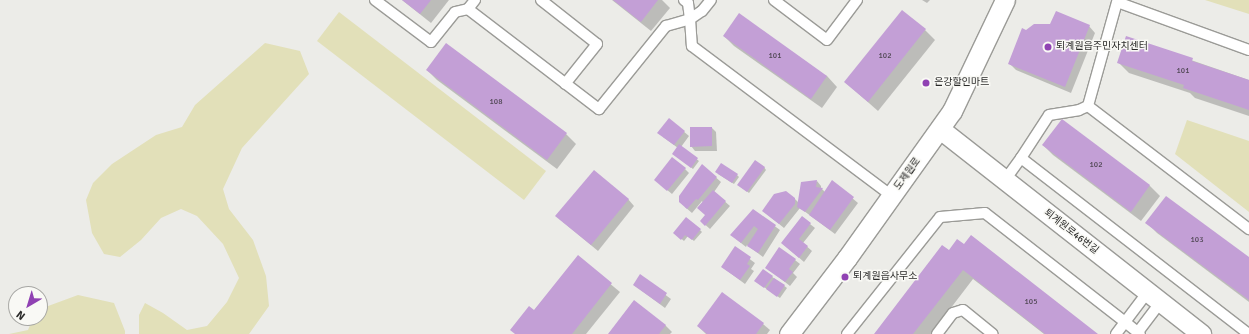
<!DOCTYPE html>
<html>
<head>
<meta charset="utf-8">
<style>
  body { margin:0 }
  #map { position:relative; width:1249px; height:334px; overflow:hidden; background:#ecece8; font-family:Signika,"Noto Sans KR",sans-serif }
  div>[style] { position:absolute }
  [style*='--x'] { left:calc(var(--x)*1px); top:calc(var(--y)*1px); width:calc(var(--w)*1px); rotate:calc(var(--a)*1deg) }
  .green>* { inset:0; background:#e2e0b9 }
  .shadow>* { inset:0; background:#0003 }
  .building>* { inset:0; background:#c39fd6 }
  .roads { filter:drop-shadow(1px 0 #9b9b97) drop-shadow(-1px 0 #9b9b97) drop-shadow(0 1px #9b9b97) drop-shadow(0 -1px #9b9b97) }
  .lane>* { height:10px; margin:-5px; padding:0 5px; transform-origin:5px; border-radius:5px; background:#fff }
  .street>* { height:19px; margin:-9.5px; padding:0 9.5px; transform-origin:9.5px; border-radius:9.5px; background:#fff }
  .dots>* { width:11px; height:11px; translate:-50% -50%; box-sizing:border-box; border:2px solid #f9f9f5; border-radius:50% }
  span { translate:-50% -50%; white-space:nowrap; text-align:center; line-height:1.15; -webkit-text-stroke:3px #f9f9f5; paint-order:stroke }
  .number-label { font-size:8px; color:#514855 }
  .number-label span { -webkit-text-stroke-width:0 }
  .poi-label { font-size:10px; color:#2b2b2a }
  .left { translate:0 -50%; text-align:left }
  .street-label { font-size:10px; color:#2b2b2a }
  .north { position:absolute; left:8px; top:286px; width:40px; height:40px; box-sizing:border-box; background:#f9f9f5; border:1px solid #a7a7a4; border-radius:50%; rotate:218deg; font-size:11px; font-weight:700; line-height:16px; text-align:center; color:#2b2b2a }
  .north::after { content:''; display:block; margin:auto; width:14px; height:18px; background:#9042b3; clip-path:polygon(50% 0,100% 100%,50% 72%,0 100%) }
</style>
</head>
<body>
<div id="map">
  <div class="green">
    <i style="clip-path:polygon(1205px 0,1249px 0,1249px 14px)"></i>
    <i style="clip-path:polygon(339px 12px,546px 171px,524px 200px,317px 41px)"></i>
    <i style="clip-path:polygon(265px 43px,300px 51px,309px 74px,242px 148px,223px 189px,229px 209px,253px 240px,266px 276px,269px 306px,249px 334px,139px 334px,139px 315px,145px 303px,163px 313px,187px 330px,207px 326px,227px 302px,239px 278px,223px 244px,197px 216px,181px 209px,161px 218px,141px 240px,120px 257px,104px 254px,92px 233px,86px 200px,93px 183px,112px 164px,156px 135px,182px 127px,195px 105px)"></i>
    <i style="clip-path:polygon(1187px 120px,1249px 141px,1249px 212px,1175px 154px)"></i>
    <i style="clip-path:polygon(78px 295px,114px 303px,125px 331px,125px 334px,9px 334px,28px 330px,33px 318px,40px 318px,40px 309px)"></i>
  </div>
  <div class="shadow">
    <i style="clip-path:polygon(402px 0,449px 0,431px 23px)"></i>
    <i style="clip-path:polygon(612px 0,662px 0,670px 8px,651px 31px)"></i>
    <i style="clip-path:polygon(922px 0,930px 0,927px 3px)"></i>
    <i style="clip-path:polygon(1089px 26px,1095px 33px,1071px 93px,1016px 70px,1009px 63px,1026px 31px)"></i>
    <i style="clip-path:polygon(925px 30px,935px 40px,878px 111px,845px 82px)"></i>
    <i style="clip-path:polygon(724px 36px,827px 76px,837px 87px,822px 108px,734px 46px)"></i>
    <i style="clip-path:polygon(1127px 38px,1249px 80px,1249px 116px,1195px 98px,1190px 93px,1129px 73px,1119px 63px)"></i>
    <i style="clip-path:polygon(427px 70px,566px 134px,576px 144px,557px 169px,437px 80px)"></i>
    <i style="clip-path:polygon(669px 119px,689px 136px,681px 147px,699px 161px,693px 169px,676px 156px,678px 148px,663px 137px)"></i>
    <i style="clip-path:polygon(1062px 120px,1150px 186px,1160px 196px,1141px 221px,1053px 155px,1043px 145px)"></i>
    <i style="clip-path:polygon(712px 128px,716px 132px,717px 151px,695px 151px,691px 146px)"></i>
    <i style="clip-path:polygon(702px 165px,721px 182px,714px 192px,730px 206px,710px 229px,701px 221px,706px 216px,703px 203px,702px 201px,692px 213px,685px 207px)"></i>
    <i style="clip-path:polygon(764px 167px,766px 170px,749px 193px,741px 187px)"></i>
    <i style="clip-path:polygon(685px 169px,689px 173px,672px 194px,660px 184px)"></i>
    <i style="clip-path:polygon(718px 174px,737px 175px,739px 177px,734px 184px)"></i>
    <i style="clip-path:polygon(817px 181px,821px 186px,821px 188px,825px 192px,832px 181px,858px 203px,835px 234px,800px 208px,784px 228px,763px 211px,794px 198px,799px 203px)"></i>
    <i style="clip-path:polygon(628px 199px,634px 206px,598px 251px,563px 222px)"></i>
    <i style="clip-path:polygon(753px 210px,780px 230px,763px 257px,747px 245px,746px 247px,736px 239px)"></i>
    <i style="clip-path:polygon(1147px 223px,1249px 259px,1249px 302px,1157px 233px)"></i>
    <i style="clip-path:polygon(810px 224px,815px 228px,803px 243px,812px 251px,804px 262px,782px 243px)"></i>
    <i style="clip-path:polygon(700px 230px,702px 232px,694px 241px,688px 236px,684px 241px,677px 235px)"></i>
    <i style="clip-path:polygon(943px 247px,1097px 334px,1044px 334px,973px 279px,931px 334px,875px 334px)"></i>
    <i style="clip-path:polygon(735px 248px,755px 263px,751px 269px,754px 271px,745px 284px,722px 267px)"></i>
    <i style="clip-path:polygon(578px 257px,620px 292px,586px 334px,515px 334px)"></i>
    <i style="clip-path:polygon(795px 260px,800px 264px,793px 273px,797px 277px,790px 286px,766px 267px)"></i>
    <i style="clip-path:polygon(763px 270px,787px 288px,780px 298px,758px 283px)"></i>
    <i style="clip-path:polygon(640px 276px,671px 299px,665px 308px,634px 285px)"></i>
    <i style="clip-path:polygon(634px 301px,666px 326px,672px 332px,670px 334px,609px 334px)"></i>
    <i style="clip-path:polygon(763px 324px,770px 330px,767px 334px,706px 334px,698px 326px)"></i>
  </div>
  <div class="building">
    <i style="clip-path:polygon(402px 0,431px 0,420px 14px)"></i>
    <i style="clip-path:polygon(613px 0,658px 0,641px 22px)"></i>
    <i style="clip-path:polygon(902px 10px,926px 29px,868px 102px,844px 82px)"></i>
    <i style="clip-path:polygon(1056px 11px,1090px 25px,1065px 87px,1008px 64px,1022px 28px,1026px 30px,1034px 24px,1050px 24px)"></i>
    <i style="clip-path:polygon(739px 13px,827px 76px,811px 99px,723px 36px)"></i>
    <i style="clip-path:polygon(1126px 36px,1193px 58px,1192px 61px,1249px 80px,1249px 110px,1183px 88px,1184px 85px,1117px 63px)"></i>
    <i style="clip-path:polygon(446px 43px,567px 133px,547px 160px,426px 70px)"></i>
    <i style="clip-path:polygon(669px 118px,685px 131px,674px 145px,657px 133px)"></i>
    <i style="clip-path:polygon(1062px 119px,1150px 185px,1131px 212px,1042px 145px)"></i>
    <i style="clip-path:polygon(690px 127px,712px 127px,712px 146px,690px 147px)"></i>
    <i style="clip-path:polygon(679px 144px,698px 158px,691px 168px,672px 154px)"></i>
    <i style="clip-path:polygon(672px 157px,686px 168px,667px 191px,654px 180px)"></i>
    <i style="clip-path:polygon(755px 160px,765px 167px,747px 192px,737px 185px)"></i>
    <i style="clip-path:polygon(721px 163px,738px 174px,732px 183px,715px 172px)"></i>
    <i style="clip-path:polygon(702px 164px,717px 177px,698px 200px,696px 199px,687px 209px,679px 202px,679px 196px)"></i>
    <i style="clip-path:polygon(594px 170px,629px 199px,591px 245px,555px 216px)"></i>
    <i style="clip-path:polygon(817px 180px,816px 187px,823px 188px,805px 212px,797px 207px,801px 182px)"></i>
    <i style="clip-path:polygon(832px 180px,854px 197px,830px 230px,809px 215px)"></i>
    <i style="clip-path:polygon(713px 190px,726px 201px,705px 226px,700px 221px,705px 215px,697px 208px)"></i>
    <i style="clip-path:polygon(786px 191px,795px 198px,795px 204px,779px 224px,762px 211px,774px 194px)"></i>
    <i style="clip-path:polygon(1166px 196px,1249px 257px,1249px 300px,1145px 223px)"></i>
    <i style="clip-path:polygon(753px 209px,776px 225px,758px 253px,747px 246px,758px 229px,754px 226px,741px 243px,730px 235px)"></i>
    <i style="clip-path:polygon(802px 216px,811px 223px,799px 239px,808px 246px,799px 258px,781px 243px)"></i>
    <i style="clip-path:polygon(686px 217px,701px 229px,692px 240px,685px 235px,681px 240px,673px 233px)"></i>
    <i style="clip-path:polygon(971px 235px,1098px 334px,1045px 334px,963px 270px,913px 334px,874px 334px,942px 245px,949px 250px,957px 239px,964px 244px)"></i>
    <i style="clip-path:polygon(735px 246px,751px 257px,747px 264px,750px 266px,740px 280px,721px 267px)"></i>
    <i style="clip-path:polygon(779px 247px,796px 259px,789px 269px,793px 272px,785px 282px,765px 268px)"></i>
    <i style="clip-path:polygon(578px 255px,612px 283px,572px 334px,515px 334px,510px 330px,529px 306px,534px 310px)"></i>
    <i style="clip-path:polygon(763px 269px,773px 276px,764px 288px,754px 281px)"></i>
    <i style="clip-path:polygon(640px 274px,667px 293px,660px 304px,633px 285px)"></i>
    <i style="clip-path:polygon(774px 278px,785px 285px,777px 297px,766px 289px)"></i>
    <i style="clip-path:polygon(722px 292px,764px 323px,756px 334px,707px 334px,697px 326px)"></i>
    <i style="clip-path:polygon(634px 300px,666px 325px,659px 334px,608px 334px)"></i>
  </div>
  <div class="roads">
    <div class="lane">
      <i style="--x:375;--y:0;--w:70;--a:36.9"></i>
      <i style="--x:431;--y:42;--w:38;--a:-51"></i>
      <i style="--x:455;--y:12;--w:13;--a:-13"></i>
      <i style="--x:475;--y:0;--w:11;--a:128"></i>
      <i style="--x:468;--y:9;--w:165;--a:37.4"></i>
      <i style="--x:599;--y:109;--w:107;--a:-51.1"></i>
      <i style="--x:666;--y:26;--w:25;--a:-16"></i>
      <i style="--x:690;--y:19;--w:27;--a:86"></i>
      <i style="--x:692;--y:46;--w:250;--a:36.9"></i>
      <i style="--x:541;--y:0;--w:71;--a:38.2"></i>
      <i style="--x:597;--y:44;--w:51;--a:128.7"></i>
      <i style="--x:684;--y:0;--w:5;--a:37"></i>
      <i style="--x:688;--y:3;--w:16;--a:83"></i>
      <i style="--x:690;--y:19;--w:14;--a:-34"></i>
      <i style="--x:702;--y:11;--w:14;--a:-51"></i>
      <i style="--x:774;--y:0;--w:66;--a:37"></i>
      <i style="--x:827;--y:40;--w:50;--a:-53.1"></i>
      <i style="--x:1249;--y:50;--w:140;--a:-160"></i>
      <i style="--x:1117;--y:2;--w:108;--a:105.6"></i>
      <i style="--x:1088;--y:106;--w:203;--a:37.4"></i>
      <i style="--x:1021;--y:158;--w:51;--a:-56.9"></i>
      <i style="--x:1049;--y:115;--w:30;--a:-9"></i>
      <i style="--x:1079;--y:110;--w:10;--a:-24"></i>
      <i style="--x:1005;--y:180;--w:27;--a:-54"></i>
      <i style="--x:1021;--y:158;--w:288;--a:37.7"></i>
      <i style="--x:1138;--y:332;--w:38;--a:-53"></i>
      <i style="--x:847;--y:334;--w:149;--a:-51.5"></i>
      <i style="--x:940;--y:217;--w:45;--a:-5.1"></i>
      <i style="--x:985;--y:213;--w:177;--a:37.9"></i>
      <i style="--x:1125;--y:322;--w:38;--a:-53"></i>
      <i style="--x:937;--y:334;--w:26;--a:-53"></i>
      <i style="--x:953;--y:313;--w:10;--a:-17"></i>
      <i style="--x:963;--y:310;--w:38;--a:39"></i>
      <i style="--x:1116;--y:334;--w:15;--a:-53"></i>
      <i style="--x:1125;--y:322;--w:19;--a:39"></i>
    </div>
    <div class="street">
      <i style="--x:940;--y:129;--w:332;--a:38.1"></i>
      <i style="--x:789;--y:334;--w:96;--a:-52.7"></i>
      <i style="--x:847;--y:258;--w:181;--a:-54.5"></i>
      <i style="--x:952;--y:111;--w:123;--a:-64.5"></i>
    </div>
  </div>
  <div class="dots">
    <i style="left:1048px;top:47px;background:#9042b3"></i>
    <i style="left:926px;top:83px;background:#9042b3"></i>
    <i style="left:845px;top:277px;background:#9042b3"></i>
  </div>
  <div class="number-label">
    <span style="left:775px;top:56px">101</span>
    <span style="left:885px;top:56px">102</span>
    <span style="left:1183px;top:71px">101</span>
    <span style="left:496px;top:102px">108</span>
    <span style="left:1096px;top:165px">102</span>
    <span style="left:1197px;top:240px">103</span>
    <span style="left:1031px;top:302px">105</span>
  </div>
  <div class="poi-label">
    <span class="left" style="left:1056px;top:47px">퇴계원읍주민자치센터</span>
    <span class="left" style="left:934px;top:83px">은강할인마트</span>
    <span class="left" style="left:853px;top:277px">퇴계원읍사무소</span>
  </div>
  <div class="street-label">
    <span style="left:908px;top:174px;rotate:-54deg">도제원로</span>
    <span style="left:1071px;top:232px;rotate:38deg">퇴계원로46번길</span>
  </div>
  <div class="north">N</div>
</div>
</body>
</html>
